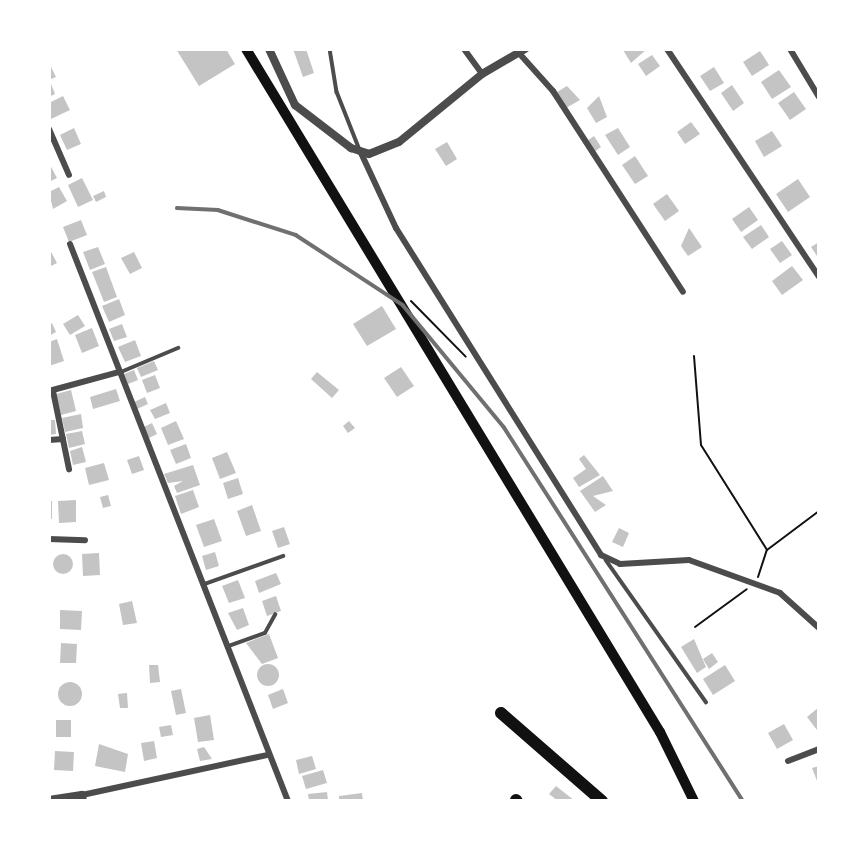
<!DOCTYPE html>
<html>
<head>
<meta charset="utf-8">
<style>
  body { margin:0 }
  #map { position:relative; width:868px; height:850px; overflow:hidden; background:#fff; font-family:"Golos Text",sans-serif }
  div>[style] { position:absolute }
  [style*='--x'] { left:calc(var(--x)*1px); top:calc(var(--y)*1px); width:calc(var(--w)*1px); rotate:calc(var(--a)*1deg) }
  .building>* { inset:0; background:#c4c4c4 }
  .round { border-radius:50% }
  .path>* { height:2px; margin:-1px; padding:0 1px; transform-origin:1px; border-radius:1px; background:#111 }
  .service>* { height:3.5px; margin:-1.75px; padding:0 1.75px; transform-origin:1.75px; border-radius:1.75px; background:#4c4c4c }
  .minor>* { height:6px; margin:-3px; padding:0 3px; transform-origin:3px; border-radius:3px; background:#4c4c4c }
  .tertiary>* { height:8px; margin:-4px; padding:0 4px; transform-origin:4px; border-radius:4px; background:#4c4c4c }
  .secondary>* { height:10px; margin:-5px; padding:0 5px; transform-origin:5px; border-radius:5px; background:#111 }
  .motorway>* { height:12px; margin:-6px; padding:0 6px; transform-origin:6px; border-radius:6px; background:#111 }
  .rail>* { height:3.5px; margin:-1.75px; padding:0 1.75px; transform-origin:1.75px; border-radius:1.75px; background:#707070 }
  span { translate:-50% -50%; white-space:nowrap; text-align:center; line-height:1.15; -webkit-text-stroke:5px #fff; paint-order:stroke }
  .frame { position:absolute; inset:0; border:51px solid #fff; pointer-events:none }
</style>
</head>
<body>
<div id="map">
  <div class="building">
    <i style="clip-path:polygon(176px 49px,226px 49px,235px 64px,199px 86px)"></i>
    <i style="clip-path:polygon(293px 49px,306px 49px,314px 73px,303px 77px)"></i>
    <i style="clip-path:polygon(647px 49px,631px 63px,623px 50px,624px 49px)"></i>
    <i style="clip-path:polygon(760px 51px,769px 65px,752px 76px,743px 62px)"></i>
    <i style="clip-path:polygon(652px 55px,660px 66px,646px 76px,638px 64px)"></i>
    <i style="clip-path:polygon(49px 63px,56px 77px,49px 80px)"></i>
    <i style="clip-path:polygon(714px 67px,724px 83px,710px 91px,700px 76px)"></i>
    <i style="clip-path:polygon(779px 70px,791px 87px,772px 99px,761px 82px)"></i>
    <i style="clip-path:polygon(51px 84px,55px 94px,49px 97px,49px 85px)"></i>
    <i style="clip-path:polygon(732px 85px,744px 103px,733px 111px,721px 93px)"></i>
    <i style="clip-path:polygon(567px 86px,580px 100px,566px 108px,557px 92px)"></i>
    <i style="clip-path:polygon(794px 92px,806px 109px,790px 120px,778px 103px)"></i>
    <i style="clip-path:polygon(63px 96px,70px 110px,51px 119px,49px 103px)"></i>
    <i style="clip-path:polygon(599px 96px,607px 117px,596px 123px,587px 108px)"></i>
    <i style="clip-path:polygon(691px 122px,700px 134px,685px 144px,677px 132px)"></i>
    <i style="clip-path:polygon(74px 128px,81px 144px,67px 150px,60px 135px)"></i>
    <i style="clip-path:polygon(618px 128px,630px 147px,618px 155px,605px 135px)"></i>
    <i style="clip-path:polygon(772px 131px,782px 146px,764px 157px,755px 141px)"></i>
    <i style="clip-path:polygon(594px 136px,601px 147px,594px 152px,587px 141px)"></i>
    <i style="clip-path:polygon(447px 142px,457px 159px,446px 166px,435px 149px)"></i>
    <i style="clip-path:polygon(635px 156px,648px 176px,635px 184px,622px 165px)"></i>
    <i style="clip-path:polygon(49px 163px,57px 178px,49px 182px)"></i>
    <i style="clip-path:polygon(82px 178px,93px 200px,78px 207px,68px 185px)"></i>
    <i style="clip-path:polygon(798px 179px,810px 197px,788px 212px,776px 194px)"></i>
    <i style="clip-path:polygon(59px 187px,67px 201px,53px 209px,49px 192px)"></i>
    <i style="clip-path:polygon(104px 191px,106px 197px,96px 202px,93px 196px)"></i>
    <i style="clip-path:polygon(667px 194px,679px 211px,665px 221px,653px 204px)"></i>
    <i style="clip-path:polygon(749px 207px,758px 220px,741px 232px,732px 219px)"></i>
    <i style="clip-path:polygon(81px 220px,87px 235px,69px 242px,63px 227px)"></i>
    <i style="clip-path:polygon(761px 225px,769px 237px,752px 249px,743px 237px)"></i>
    <i style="clip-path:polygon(689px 228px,702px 247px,688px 256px,681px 246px)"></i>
    <i style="clip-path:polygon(782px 241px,792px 255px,780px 263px,770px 249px)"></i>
    <i style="clip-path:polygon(819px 242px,819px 259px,811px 247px)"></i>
    <i style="clip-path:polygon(98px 247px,105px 264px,90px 270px,83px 252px)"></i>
    <i style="clip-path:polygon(49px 248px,57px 263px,49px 267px)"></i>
    <i style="clip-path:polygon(134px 252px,142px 268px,130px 274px,121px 258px)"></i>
    <i style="clip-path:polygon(792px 266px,803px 280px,782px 295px,772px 281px)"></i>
    <i style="clip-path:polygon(106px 267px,117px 297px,104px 302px,92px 272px)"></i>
    <i style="clip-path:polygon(119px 299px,125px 315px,109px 322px,102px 306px)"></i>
    <i style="clip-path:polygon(382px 306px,396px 329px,367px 346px,353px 324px)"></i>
    <i style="clip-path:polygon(78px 315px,85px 326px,70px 335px,63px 324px)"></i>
    <i style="clip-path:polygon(52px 323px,56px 332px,49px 336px,49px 325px)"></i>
    <i style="clip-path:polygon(122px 324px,127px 337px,114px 341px,109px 329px)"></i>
    <i style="clip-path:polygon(92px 328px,99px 346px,82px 353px,75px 335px)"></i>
    <i style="clip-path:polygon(57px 339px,64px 361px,49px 366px,49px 342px)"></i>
    <i style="clip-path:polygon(135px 340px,141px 356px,125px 362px,118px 347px)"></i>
    <i style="clip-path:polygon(154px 361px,158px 370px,141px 377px,137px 368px)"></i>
    <i style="clip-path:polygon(401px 367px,414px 386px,397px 397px,384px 378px)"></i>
    <i style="clip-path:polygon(134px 370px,138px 380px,128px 384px,124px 374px)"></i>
    <i style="clip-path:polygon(317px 372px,339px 390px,332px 398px,311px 379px)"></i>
    <i style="clip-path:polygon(155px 375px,160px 388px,147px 393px,142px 380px)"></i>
    <i style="clip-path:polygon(116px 389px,120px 401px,93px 409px,90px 397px)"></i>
    <i style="clip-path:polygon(71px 390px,76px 411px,61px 415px,56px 394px)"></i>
    <i style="clip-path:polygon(145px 397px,148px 404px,137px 409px,134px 402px)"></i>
    <i style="clip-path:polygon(166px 403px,170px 413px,155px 419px,150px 410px)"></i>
    <i style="clip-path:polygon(81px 414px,83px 428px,65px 432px,62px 418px)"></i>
    <i style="clip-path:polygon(49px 420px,55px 420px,56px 434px,49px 435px)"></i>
    <i style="clip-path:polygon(176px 421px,184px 439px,168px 445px,161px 428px)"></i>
    <i style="clip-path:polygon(349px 421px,355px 428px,348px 433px,343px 426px)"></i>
    <i style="clip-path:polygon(152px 423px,157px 434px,149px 438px,144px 427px)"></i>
    <i style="clip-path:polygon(82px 431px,85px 444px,69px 448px,66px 434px)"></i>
    <i style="clip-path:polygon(186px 444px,191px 458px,176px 464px,170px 450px)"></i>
    <i style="clip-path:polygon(82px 447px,86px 462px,73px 465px,70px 451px)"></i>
    <i style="clip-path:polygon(227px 452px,236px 473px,220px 479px,212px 458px)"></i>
    <i style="clip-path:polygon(584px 455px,600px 475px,579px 487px,573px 478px,586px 469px,579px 459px)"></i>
    <i style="clip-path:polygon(139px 456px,144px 470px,132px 474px,127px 460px)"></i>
    <i style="clip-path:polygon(104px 463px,109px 480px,89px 485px,85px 468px)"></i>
    <i style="clip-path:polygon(193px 465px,200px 485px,177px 493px,174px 486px,183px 481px,168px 483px,164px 474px)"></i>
    <i style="clip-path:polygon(603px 476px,613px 491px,593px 496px,606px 505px,595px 512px,580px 491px)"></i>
    <i style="clip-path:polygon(238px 478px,243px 494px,228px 499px,223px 483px)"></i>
    <i style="clip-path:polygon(193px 490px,199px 507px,181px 514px,175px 496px)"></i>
    <i style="clip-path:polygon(108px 495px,111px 506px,103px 508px,100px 497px)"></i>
    <i style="clip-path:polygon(76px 500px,76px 522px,59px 523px,58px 501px)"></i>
    <i style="clip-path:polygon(49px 501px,52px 501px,52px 519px,49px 519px)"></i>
    <i style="clip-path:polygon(252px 505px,261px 531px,246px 536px,237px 511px)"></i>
    <i style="clip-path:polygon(214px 519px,222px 541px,204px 547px,196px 525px)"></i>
    <i style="clip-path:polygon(284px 527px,290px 544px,278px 548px,272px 531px)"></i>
    <i style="clip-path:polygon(619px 528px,629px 533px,623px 547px,612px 542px)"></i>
    <i style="clip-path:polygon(215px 552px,219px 566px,206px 570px,202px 556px)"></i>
    <i style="clip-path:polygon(99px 553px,100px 575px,83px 576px,82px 554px)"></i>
    <i class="round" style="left:53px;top:554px;width:20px;height:20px"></i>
    <i style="clip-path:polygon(276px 573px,281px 584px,259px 593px,255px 581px)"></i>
    <i style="clip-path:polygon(238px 580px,245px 598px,229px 603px,222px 586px)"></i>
    <i style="clip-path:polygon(276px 596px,281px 611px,267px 616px,262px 601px)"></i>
    <i style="clip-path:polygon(132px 601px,137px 623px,123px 625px,119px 604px)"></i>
    <i style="clip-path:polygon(243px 608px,249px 625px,237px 630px,228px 613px)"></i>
    <i style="clip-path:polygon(60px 610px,82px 611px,81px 630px,60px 629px)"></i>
    <i style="clip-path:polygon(269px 634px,278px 658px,262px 664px,246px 643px)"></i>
    <i style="clip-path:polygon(694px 639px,706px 667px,697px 673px,681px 647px)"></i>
    <i style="clip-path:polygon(61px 643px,77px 644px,76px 663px,60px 663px)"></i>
    <i style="clip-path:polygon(712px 653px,718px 662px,709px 669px,703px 659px)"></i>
    <i class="round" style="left:257px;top:664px;width:22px;height:22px"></i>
    <i style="clip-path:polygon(149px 665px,158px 665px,160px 682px,150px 683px)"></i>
    <i style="clip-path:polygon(725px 665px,735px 681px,713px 695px,703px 679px)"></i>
    <i class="round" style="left:58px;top:682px;width:24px;height:24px"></i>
    <i style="clip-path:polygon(181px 689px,186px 713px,176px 715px,171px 691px)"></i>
    <i style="clip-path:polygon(283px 689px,288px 703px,273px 709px,268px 695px)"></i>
    <i style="clip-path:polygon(127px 693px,128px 708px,120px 708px,118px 694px)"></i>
    <i style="clip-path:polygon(819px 707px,819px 728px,817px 730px,807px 717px)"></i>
    <i style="clip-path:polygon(210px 715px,214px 740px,198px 742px,194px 718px)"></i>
    <i style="clip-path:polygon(56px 720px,71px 720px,71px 737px,56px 737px)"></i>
    <i style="clip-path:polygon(784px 724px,793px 740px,777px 749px,768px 733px)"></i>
    <i style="clip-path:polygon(171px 725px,173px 735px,161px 737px,159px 727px)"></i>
    <i style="clip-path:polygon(154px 741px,157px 758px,144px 761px,141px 743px)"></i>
    <i style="clip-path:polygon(99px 744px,128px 754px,125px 772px,95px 766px)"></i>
    <i style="clip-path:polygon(204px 747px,212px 759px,200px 761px,197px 749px)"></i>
    <i style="clip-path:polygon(55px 751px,74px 752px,73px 771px,54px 770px)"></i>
    <i style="clip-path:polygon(312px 756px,316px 769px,299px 774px,296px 760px)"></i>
    <i style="clip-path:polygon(819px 766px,819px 786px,812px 768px)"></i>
    <i style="clip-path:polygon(323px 770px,327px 783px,306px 789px,302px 776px)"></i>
    <i style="clip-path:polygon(556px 786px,575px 801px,558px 801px,549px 794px)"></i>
    <i style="clip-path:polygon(327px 792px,328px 801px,309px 801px,308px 794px)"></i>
    <i style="clip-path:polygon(362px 793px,363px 801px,339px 801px,339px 796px)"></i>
  </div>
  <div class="path">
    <i style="--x:411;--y:301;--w:78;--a:45.5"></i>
    <i style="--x:694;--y:356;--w:89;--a:85.5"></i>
    <i style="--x:701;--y:445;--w:124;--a:57.8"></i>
    <i style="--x:758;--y:577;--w:28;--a:-72"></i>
    <i style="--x:767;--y:550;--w:65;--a:-36.9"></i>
    <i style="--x:695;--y:627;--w:64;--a:-36.2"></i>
  </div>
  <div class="service">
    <i style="--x:330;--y:49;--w:44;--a:80.8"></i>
    <i style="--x:337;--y:92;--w:62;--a:68.4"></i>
    <i style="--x:121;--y:372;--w:62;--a:-22.8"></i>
    <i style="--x:606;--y:560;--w:174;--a:54.8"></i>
    <i style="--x:205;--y:584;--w:83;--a:-19.7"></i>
    <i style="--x:229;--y:646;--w:38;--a:-20"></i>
    <i style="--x:265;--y:633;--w:21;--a:-61"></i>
  </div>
  <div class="minor">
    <i style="--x:464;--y:49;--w:31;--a:54"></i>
    <i style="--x:667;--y:49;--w:274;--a:56.3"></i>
    <i style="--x:790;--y:49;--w:56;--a:58.9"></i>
    <i style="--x:518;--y:52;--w:52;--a:48.1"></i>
    <i style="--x:553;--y:91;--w:239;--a:57.1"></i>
    <i style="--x:49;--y:129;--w:50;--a:66.5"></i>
    <i style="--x:361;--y:153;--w:83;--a:65"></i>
    <i style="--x:396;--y:228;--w:386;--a:57.9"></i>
    <i style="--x:601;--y:555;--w:21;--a:25"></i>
    <i style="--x:620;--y:564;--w:69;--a:-3.3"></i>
    <i style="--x:689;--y:560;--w:97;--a:19.9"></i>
    <i style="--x:780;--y:593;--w:52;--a:41.9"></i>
    <i style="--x:70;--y:244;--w:598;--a:68.63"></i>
    <i style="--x:49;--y:391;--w:73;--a:-15.2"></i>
    <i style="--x:53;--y:391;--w:80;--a:78.4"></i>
    <i style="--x:49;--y:440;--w:14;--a:-4"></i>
    <i style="--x:49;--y:539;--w:36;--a:2"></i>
    <i style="--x:788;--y:761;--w:33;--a:-21"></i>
    <i style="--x:82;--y:795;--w:189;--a:-12.2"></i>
  </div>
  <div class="tertiary">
    <i style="--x:269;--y:49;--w:62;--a:65.1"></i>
    <i style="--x:295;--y:105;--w:71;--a:37.5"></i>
    <i style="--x:351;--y:148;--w:19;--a:18"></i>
    <i style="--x:369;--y:154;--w:32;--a:-22"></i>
    <i style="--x:399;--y:142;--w:107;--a:-39.3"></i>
    <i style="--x:482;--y:74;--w:50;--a:-30.2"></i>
    <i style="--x:49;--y:800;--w:33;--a:-9"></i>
    <i style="--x:82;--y:795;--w:6;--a:81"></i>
  </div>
  <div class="secondary">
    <i style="--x:246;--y:49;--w:799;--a:58.78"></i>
    <i style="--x:660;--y:732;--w:77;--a:63.8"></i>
  </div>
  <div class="motorway">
    <i style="--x:501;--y:713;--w:134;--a:41.1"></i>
    <i style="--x:516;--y:800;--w:1;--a:45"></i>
  </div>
  <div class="rail">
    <i style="--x:177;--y:208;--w:41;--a:2.8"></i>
    <i style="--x:218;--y:210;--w:82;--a:17.8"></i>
    <i style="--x:296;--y:235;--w:128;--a:33.2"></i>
    <i style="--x:403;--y:305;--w:158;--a:50.4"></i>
    <i style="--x:504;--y:427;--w:444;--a:57.4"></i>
  </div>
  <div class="frame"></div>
</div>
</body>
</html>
